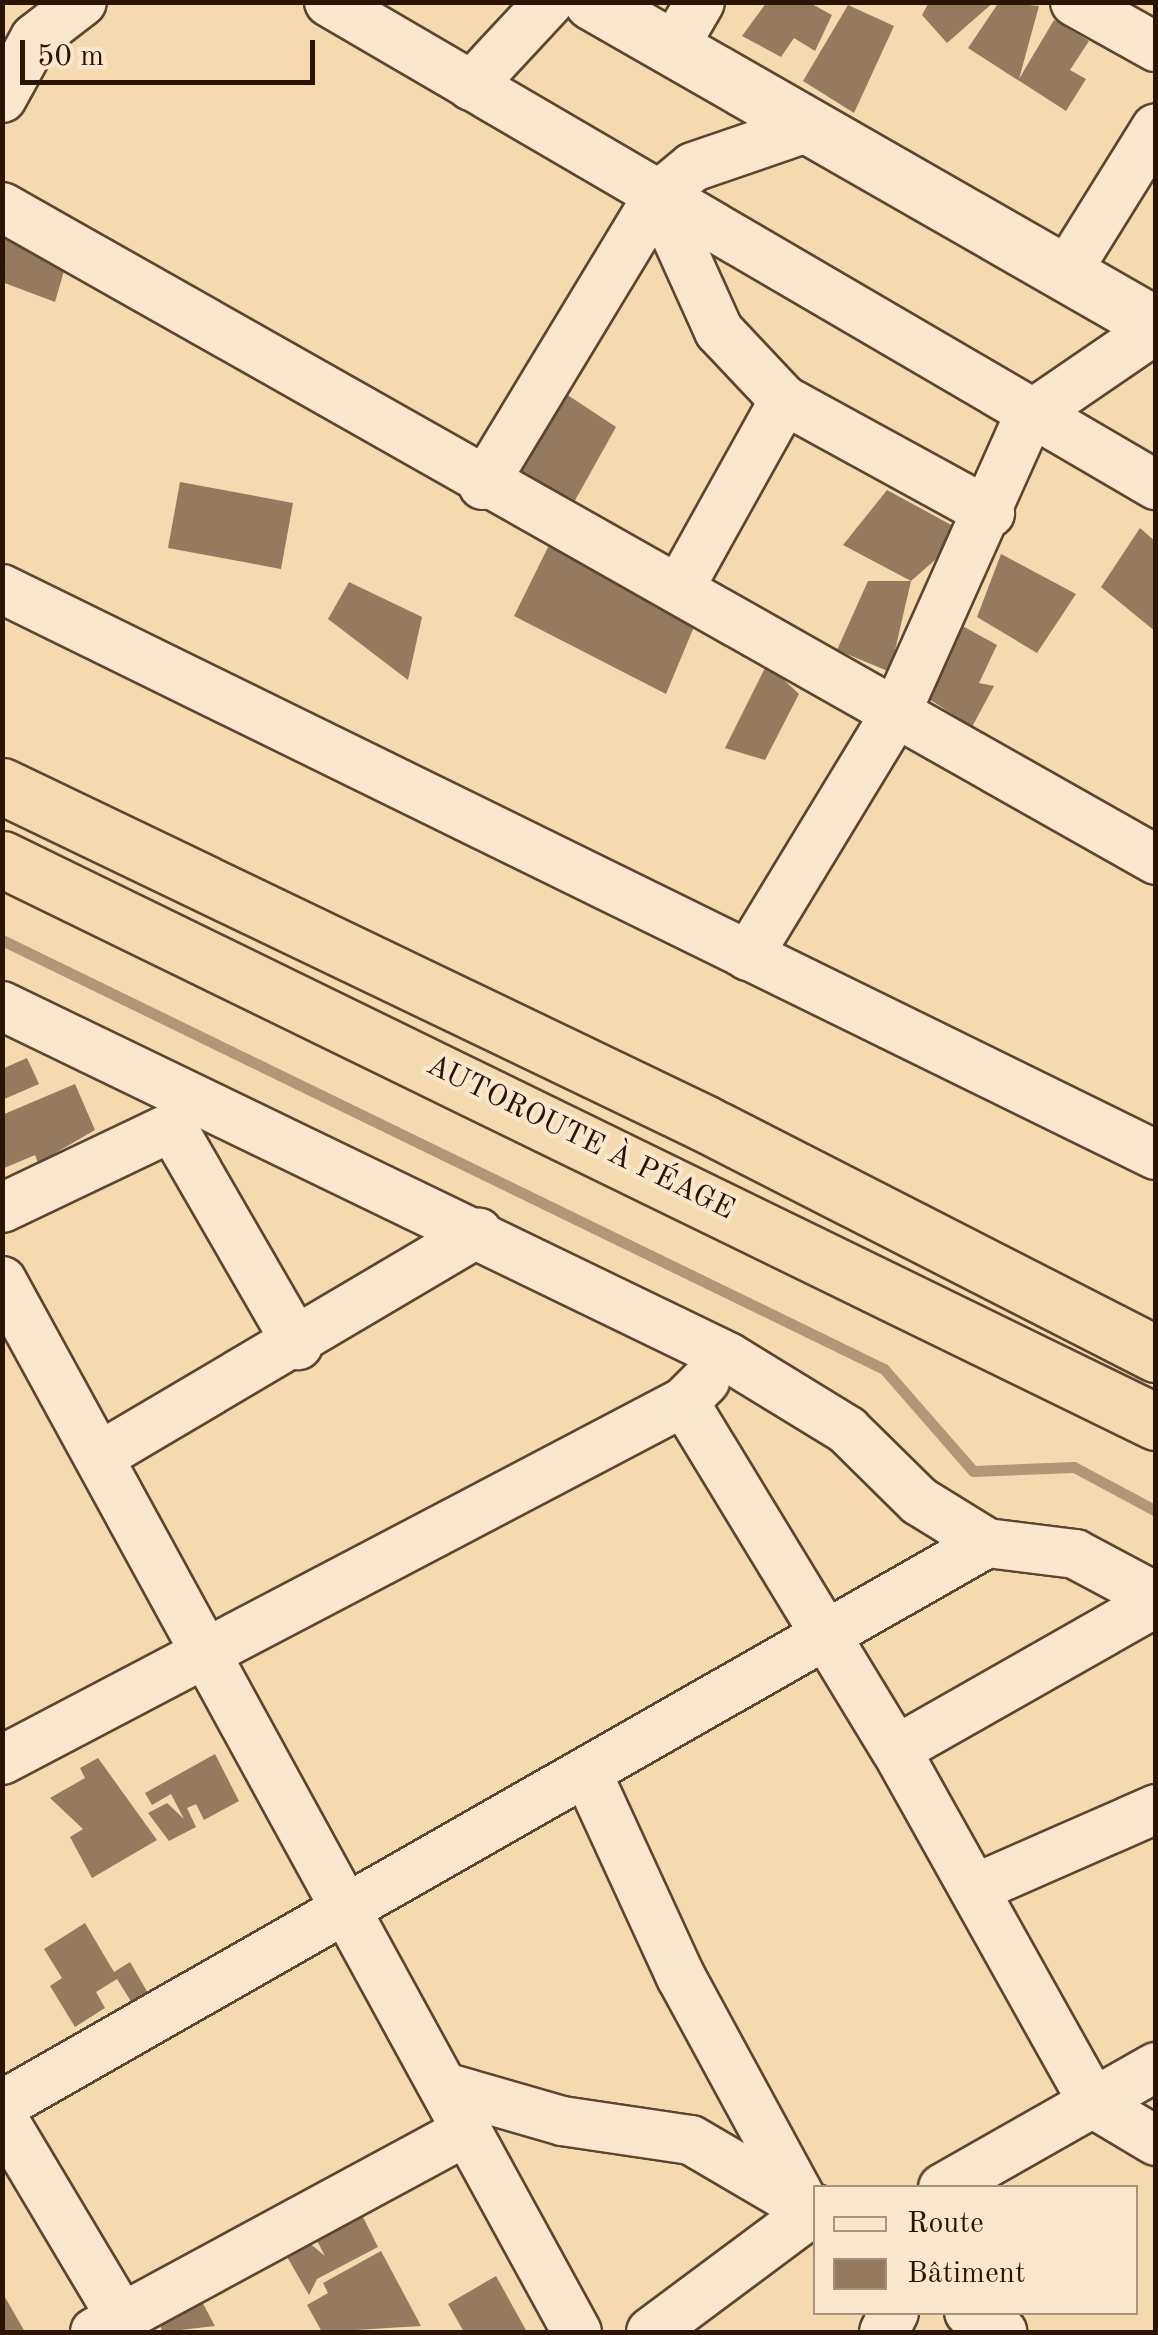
<!DOCTYPE html>
<html>
<head>
<meta charset="utf-8">
<style>
  body { margin:0 }
  #map { position:relative; width:1158px; height:2335px; overflow:hidden; background:#f5dab0; font-family:"Old Standard TT",serif }
  div>[style] { position:absolute }
  [style*='--x'] { left:calc(var(--x)*1px); top:calc(var(--y)*1px); width:calc(var(--w)*1px); rotate:calc(var(--a)*1deg) }
  .stream>* { height:11px; margin:-5.5px; padding:0 5.5px; transform-origin:5.5px; border-radius:5.5px; background:#b09776 }
  .building>* { inset:0; background:#947b5d }
  .roads { filter:drop-shadow(2px 0 #5d462f) drop-shadow(-2px 0 #5d462f) drop-shadow(0 2px #5d462f) drop-shadow(0 -2px #5d462f) }
  .street>* { height:48px; margin:-24px; padding:0 24px; transform-origin:24px; border-radius:24px; background:#f8e7cc }
  .secondary>* { height:55px; margin:-27.5px; padding:0 27.5px; transform-origin:27.5px; border-radius:27.5px; background:#f8e7cc }
  .highway>* { height:55px; margin:-27.5px; padding:0 27.5px; transform-origin:27.5px; border-radius:27.5px; background:#f5dab0 }
  span { translate:-50% -50%; white-space:nowrap; text-align:center; line-height:1.15; -webkit-text-stroke:8px #f8e7cc; paint-order:stroke }
  .street-label { font-size:30px; color:#2a1404 }
  .frame { position:absolute; inset:0; border:5px solid #2a1404; pointer-events:none }
  .legend { position:absolute; left:813px; top:2185px; width:325px; height:130px; box-sizing:border-box; background:#f8e7cc; border:2px solid #a6937c; margin:0; padding:12px 18px; list-style:none; font-size:30px; color:#2a1404 }
  .legend li { display:flex; align-items:center; gap:20px; height:50px }
  .legend b { width:50px; border:2px solid #a6937c }
  .scale { position:absolute; left:20px; top:40px; width:295px; height:45px; box-sizing:border-box; border:5px solid #2a1404; border-top:0; padding-left:12px; font-size:30px; line-height:35px; white-space:nowrap; color:#2a1404; -webkit-text-stroke:8px #f8e7cc; paint-order:stroke }
</style>
</head>
<body>
<div id="map">
  <div class="stream">
    <i style="--x:2;--y:940;--w:981;--a:25.94"></i>
    <i style="--x:884;--y:1369;--w:135;--a:48.9"></i>
    <i style="--x:973;--y:1471;--w:101;--a:-2.3"></i>
    <i style="--x:1074;--y:1467;--w:93;--a:28.2"></i>
  </div>
  <div class="building">
    <i style="clip-path:polygon(767px 2px,808px 2px,832px 15px,815px 51px,794px 38px,781px 57px,742px 36px)"></i>
    <i style="clip-path:polygon(929px 2px,994px 2px,947px 43px,922px 15px)"></i>
    <i style="clip-path:polygon(999px 2px,1039px 6px,1019px 79px,1054px 20px,1089px 41px,1070px 70px,1086px 79px,1066px 111px,968px 48px)"></i>
    <i style="clip-path:polygon(848px 5px,894px 26px,854px 113px,803px 81px)"></i>
    <i style="clip-path:polygon(2px 227px,66px 264px,55px 302px,2px 282px)"></i>
    <i style="clip-path:polygon(563px 392px,616px 427px,563px 522px,506px 455px)"></i>
    <i style="clip-path:polygon(180px 482px,293px 503px,281px 569px,168px 548px)"></i>
    <i style="clip-path:polygon(887px 490px,966px 533px,911px 581px,843px 545px)"></i>
    <i style="clip-path:polygon(1140px 528px,1156px 542px,1156px 632px,1101px 587px)"></i>
    <i style="clip-path:polygon(552px 539px,656px 575px,646px 599px,696px 622px,666px 694px,514px 616px)"></i>
    <i style="clip-path:polygon(1001px 554px,1076px 594px,1037px 653px,977px 617px)"></i>
    <i style="clip-path:polygon(868px 581px,911px 581px,890px 672px,837px 650px)"></i>
    <i style="clip-path:polygon(349px 582px,422px 617px,408px 680px,328px 619px)"></i>
    <i style="clip-path:polygon(959px 624px,997px 645px,979px 683px,994px 686px,972px 727px,920px 693px)"></i>
    <i style="clip-path:polygon(767px 664px,799px 694px,765px 760px,725px 748px)"></i>
    <i style="clip-path:polygon(27px 1058px,39px 1084px,2px 1100px,2px 1069px)"></i>
    <i style="clip-path:polygon(75px 1084px,95px 1130px,38px 1163px,35px 1155px,2px 1169px,2px 1115px)"></i>
    <i style="clip-path:polygon(215px 1754px,239px 1801px,204px 1820px,196px 1804px,187px 1808px,196px 1827px,169px 1841px,148px 1813px,167px 1803px,184px 1819px,171px 1794px,152px 1805px,145px 1793px)"></i>
    <i style="clip-path:polygon(98px 1758px,157px 1840px,92px 1878px,70px 1837px,83px 1829px,50px 1798px,85px 1778px,80px 1768px)"></i>
    <i style="clip-path:polygon(85px 1923px,114px 1972px,130px 1962px,148px 1993px,132px 2003px,117px 1979px,96px 1992px,105px 2008px,75px 2027px,50px 1986px,62px 1978px,44px 1949px)"></i>
    <i style="clip-path:polygon(361px 2213px,378px 2247px,317px 2279px,309px 2295px,286px 2255px,307px 2241px,325px 2256px,315px 2237px)"></i>
    <i style="clip-path:polygon(381px 2251px,421px 2326px,322px 2332px,307px 2305px,328px 2293px,323px 2283px)"></i>
    <i style="clip-path:polygon(496px 2276px,527px 2332px,464px 2332px,448px 2304px)"></i>
    <i style="clip-path:polygon(2px 2292px,25px 2332px,2px 2332px)"></i>
    <i style="clip-path:polygon(200px 2298px,215px 2326px,163px 2332px,158px 2322px)"></i>
  </div>
  <div class="roads">
    <div class="street">
      <i style="--x:329;--y:2;--w:958;--a:30.29"></i>
      <i style="--x:1075;--y:2;--w:93;--a:29.1"></i>
      <i style="--x:673;--y:48;--w:53;--a:-59.6"></i>
      <i style="--x:471;--y:86;--w:115;--a:-47.1"></i>
      <i style="--x:2;--y:98;--w:68;--a:-61.2"></i>
      <i style="--x:35;--y:38;--w:59;--a:-37.5"></i>
      <i style="--x:658;--y:196;--w:148;--a:65.7"></i>
      <i style="--x:719;--y:331;--w:95;--a:46.7"></i>
      <i style="--x:784;--y:400;--w:235;--a:28.7"></i>
      <i style="--x:2;--y:207;--w:1326;--a:29.5"></i>
      <i style="--x:1067;--y:271;--w:168;--a:-58.1"></i>
      <i style="--x:483;--y:485;--w:338;--a:-58.8"></i>
      <i style="--x:658;--y:196;--w:45;--a:-39.6"></i>
      <i style="--x:693;--y:167;--w:126;--a:-19"></i>
      <i style="--x:2;--y:589;--w:1285;--a:26.13"></i>
      <i style="--x:679;--y:589;--w:216;--a:-60.9"></i>
      <i style="--x:748;--y:956;--w:285;--a:-58.7"></i>
      <i style="--x:896;--y:713;--w:325;--a:-65.9"></i>
      <i style="--x:1029;--y:416;--w:154;--a:-34.4"></i>
      <i style="--x:2;--y:1006;--w:806;--a:25.8"></i>
      <i style="--x:728;--y:1357;--w:140;--a:31.5"></i>
      <i style="--x:847;--y:1430;--w:101;--a:44.6"></i>
      <i style="--x:919;--y:1501;--w:80;--a:31.7"></i>
      <i style="--x:987;--y:1543;--w:89;--a:7.1"></i>
      <i style="--x:1075;--y:1554;--w:92;--a:28"></i>
      <i style="--x:2;--y:1208;--w:188;--a:-25.5"></i>
      <i style="--x:172;--y:1127;--w:252;--a:60"></i>
      <i style="--x:2;--y:1281;--w:1198;--a:61.32"></i>
      <i style="--x:684;--y:1402;--w:407;--a:58.7"></i>
      <i style="--x:896;--y:1750;--w:406;--a:60.8"></i>
      <i style="--x:1094;--y:2104;--w:72;--a:30.8"></i>
      <i style="--x:102;--y:1455;--w:437;--a:-30.6"></i>
      <i style="--x:896;--y:1750;--w:299;--a:-29.6"></i>
      <i style="--x:2;--y:1760;--w:770;--a:-27.7"></i>
      <i style="--x:684;--y:1402;--w:30;--a:-45"></i>
      <i style="--x:588;--y:1775;--w:222;--a:65.3"></i>
      <i style="--x:681;--y:1977;--w:264;--a:61.5"></i>
      <i style="--x:974;--y:1889;--w:199;--a:-23.7"></i>
      <i style="--x:448;--y:2088;--w:119;--a:16.1"></i>
      <i style="--x:562;--y:2121;--w:130;--a:8.4"></i>
      <i style="--x:691;--y:2140;--w:126;--a:30.4"></i>
      <i style="--x:2;--y:2105;--w:1134;--a:-29.71"></i>
      <i style="--x:2;--y:2117;--w:233;--a:59.2"></i>
      <i style="--x:943;--y:2188;--w:245;--a:-29.6"></i>
      <i style="--x:969;--y:2312;--w:39;--a:31"></i>
      <i style="--x:95;--y:2332;--w:423;--a:-28.4"></i>
      <i style="--x:651;--y:2332;--w:206;--a:-36.7"></i>
      <i style="--x:884;--y:2332;--w:22;--a:-63"></i>
    </div>
    <div class="secondary">
      <i style="--x:592;--y:2;--w:650;--a:29.8"></i>
    </div>
    <div class="highway">
      <i style="--x:2;--y:786;--w:779;--a:25.64"></i>
      <i style="--x:704;--y:1123;--w:508;--a:27.07"></i>
      <i style="--x:2;--y:859;--w:1284;--a:26.01"></i>
    </div>
  </div>
  <div class="street-label">
    <span style="left:580px;top:1138px;rotate:26deg">AUTOROUTE À PÉAGE</span>
  </div>
  <div class="frame"></div>
  <ul class="legend">
  <li><b style="height:12px;background:#f8e7cc"></b>Route</li>
  <li><b style="height:28px;background:#947b5d"></b>Bâtiment</li>
  </ul>
  <div class="scale">50 m</div>
</div>
</body>
</html>
